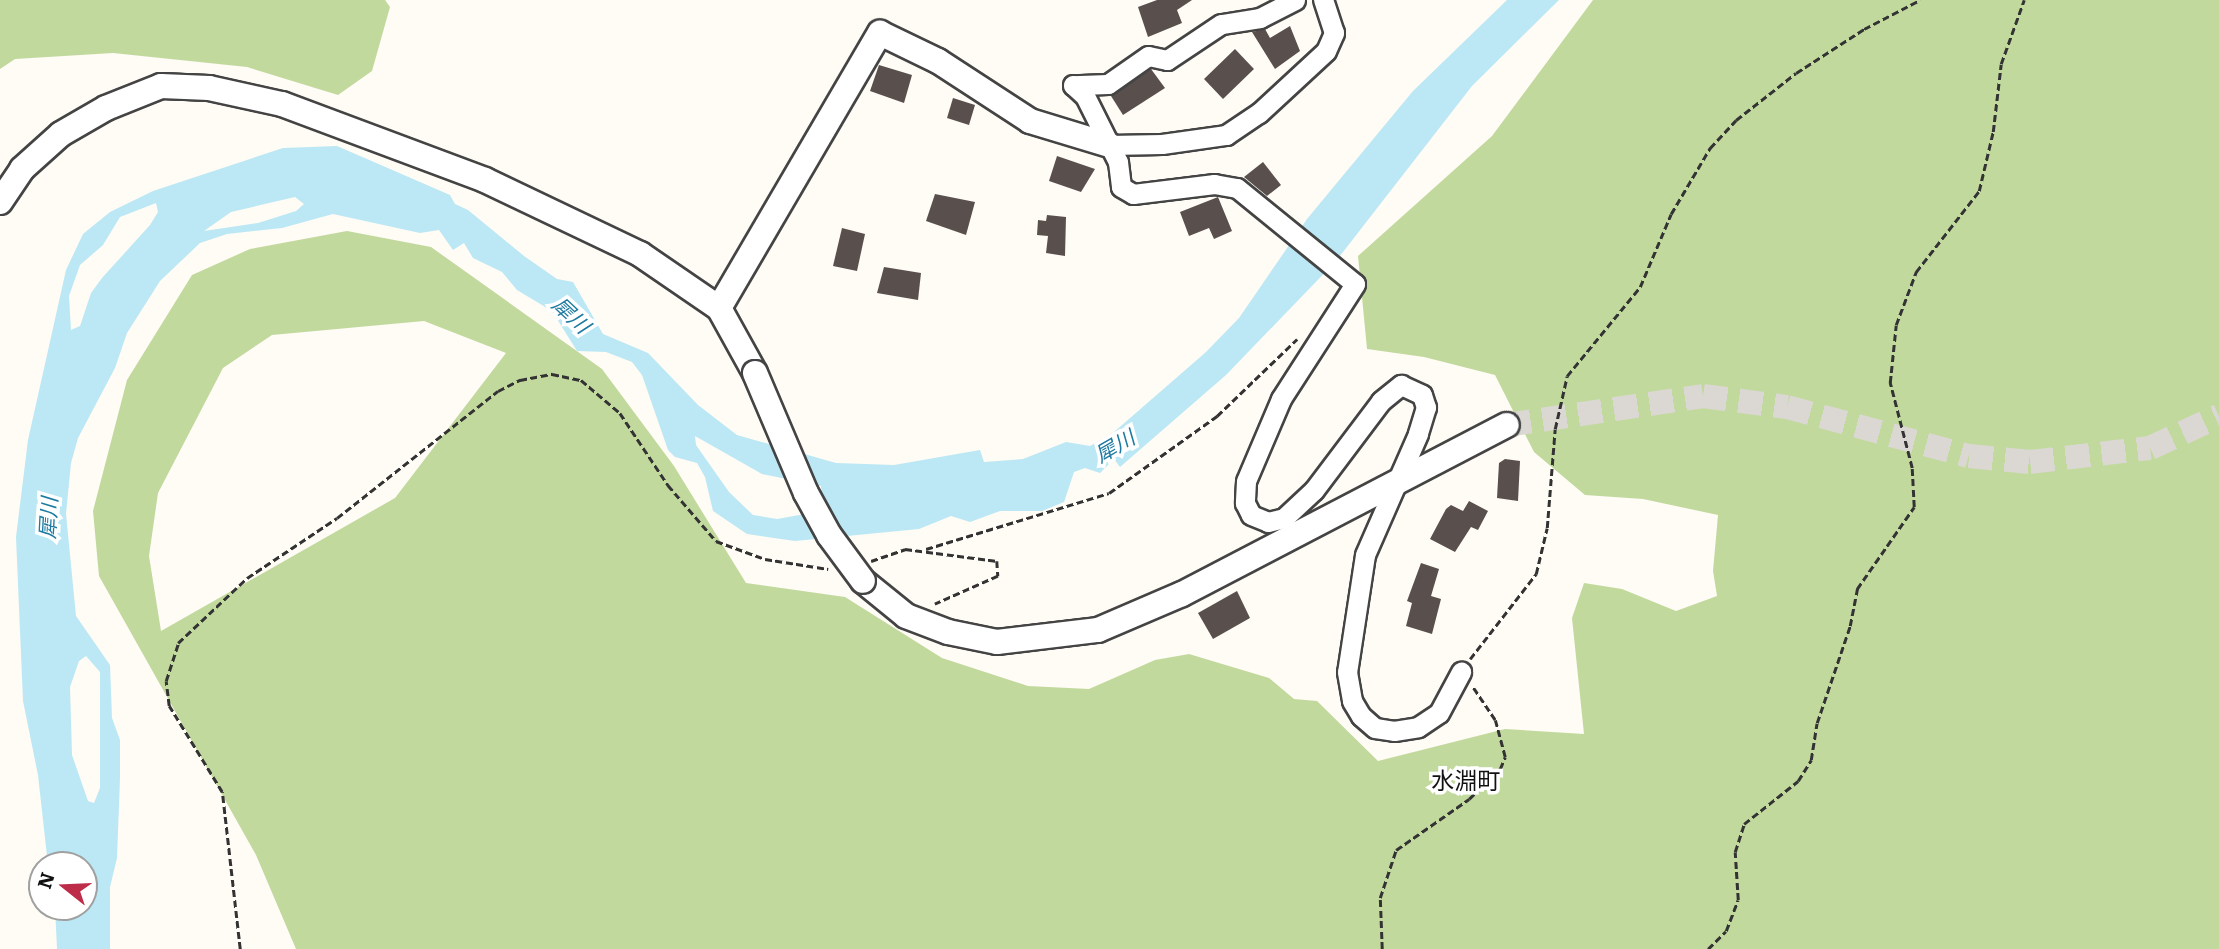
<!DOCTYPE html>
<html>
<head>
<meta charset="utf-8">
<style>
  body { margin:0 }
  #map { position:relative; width:2219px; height:949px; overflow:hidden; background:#fffbf5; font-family:Literata,"Noto Sans JP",serif }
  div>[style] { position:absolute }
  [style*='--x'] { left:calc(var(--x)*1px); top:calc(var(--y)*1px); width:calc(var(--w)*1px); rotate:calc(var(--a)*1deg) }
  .forest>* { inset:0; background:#c2d99e }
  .water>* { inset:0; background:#bbe8f4 }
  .building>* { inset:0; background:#59504d }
  .tertiary-tunnel>* { height:24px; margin-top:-12px; transform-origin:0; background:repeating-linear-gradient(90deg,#dbd8d3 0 24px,transparent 0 36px) }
  .path>* { height:2.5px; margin-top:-1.25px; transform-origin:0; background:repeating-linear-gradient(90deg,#333 0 7px,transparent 0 10.5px) }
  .roads { filter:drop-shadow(2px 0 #444) drop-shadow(-2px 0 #444) drop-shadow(0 2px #444) drop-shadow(0 -2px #444) }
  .minor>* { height:19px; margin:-9.5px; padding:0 9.5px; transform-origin:9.5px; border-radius:9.5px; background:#fff }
  .tertiary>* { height:24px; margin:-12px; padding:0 12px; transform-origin:12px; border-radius:12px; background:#fff }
  .bridges { filter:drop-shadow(2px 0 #444) drop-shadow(-2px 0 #444) drop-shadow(0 2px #444) drop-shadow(0 -2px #444) }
  .tertiary-bridge>* { height:24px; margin:-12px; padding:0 12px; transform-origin:12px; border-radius:12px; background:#fff }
  span { translate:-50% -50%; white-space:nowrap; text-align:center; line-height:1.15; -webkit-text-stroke:7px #fff; paint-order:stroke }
  .water-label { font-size:21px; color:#1d7aa0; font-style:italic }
  .quarter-label { font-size:23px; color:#111 }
  .north { position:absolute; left:28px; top:851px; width:70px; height:70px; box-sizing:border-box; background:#fff; border:2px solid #a0a0a0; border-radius:50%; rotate:288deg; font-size:19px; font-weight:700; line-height:28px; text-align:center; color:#111 }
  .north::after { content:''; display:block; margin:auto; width:24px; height:32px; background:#bd2c49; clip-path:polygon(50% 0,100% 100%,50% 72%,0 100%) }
</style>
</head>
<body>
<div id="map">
  <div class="forest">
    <i style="clip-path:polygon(0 0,385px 0,390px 7px,372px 71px,338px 95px,247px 67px,113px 53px,15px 59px,0 69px)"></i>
    <i style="clip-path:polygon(evenodd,1593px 0,2219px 0,2219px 949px,296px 949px,256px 855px,99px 576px,93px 511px,127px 380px,192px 275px,250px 249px,347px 231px,431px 247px,602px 369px,674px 466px,746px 583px,845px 597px,942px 658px,1028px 686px,1089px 689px,1155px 660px,1189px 654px,1269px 678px,1294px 699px,1317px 701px,1378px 761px,1505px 729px,1584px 734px,1572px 618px,1584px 583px,1622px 589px,1676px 611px,1717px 596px,1713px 571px,1718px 515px,1643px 499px,1585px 495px,1534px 452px,1495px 375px,1424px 357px,1367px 349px,1358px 256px,1492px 136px,1593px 0,424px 321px,506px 353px,395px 498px,161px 631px,149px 556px,158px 493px,223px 368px,272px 335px,424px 321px)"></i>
  </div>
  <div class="water">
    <i style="clip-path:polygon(evenodd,1507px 0,1559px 0,1472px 86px,1336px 261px,1226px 375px,1120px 467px,1114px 459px,1100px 473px,1085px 468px,1074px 472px,1064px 502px,1042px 511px,1000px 511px,970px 522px,951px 516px,919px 529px,795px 541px,747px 534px,713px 511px,705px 477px,697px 463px,675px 457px,668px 450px,642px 375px,632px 362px,606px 352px,577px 351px,552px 311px,517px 290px,502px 272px,473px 258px,464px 243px,453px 250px,439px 230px,420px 233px,333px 214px,282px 228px,227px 234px,200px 243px,160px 281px,127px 333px,115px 368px,78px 438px,71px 463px,66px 514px,76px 616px,110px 665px,112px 718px,120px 740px,120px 778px,117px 858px,110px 887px,110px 949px,57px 949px,55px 907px,84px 907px,84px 865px,48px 865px,38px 775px,23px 701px,16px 537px,28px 440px,66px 270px,83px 234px,110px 212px,153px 191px,283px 148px,337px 146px,450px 195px,455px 204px,468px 210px,524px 256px,557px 279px,573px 282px,603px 334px,648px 353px,698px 405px,737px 435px,836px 463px,894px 465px,980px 450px,984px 462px,1023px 459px,1066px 442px,1090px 446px,1114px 432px,1206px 352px,1239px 318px,1307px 219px,1413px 91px,1507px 0,295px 197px,304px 204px,296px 211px,258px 223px,204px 231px,231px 212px,295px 197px,1507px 0,156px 203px,158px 212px,150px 225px,102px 278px,91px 293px,80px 326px,71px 330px,69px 296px,80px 265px,103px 245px,120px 217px,156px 203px,1507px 0,695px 436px,762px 474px,821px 486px,822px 503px,805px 514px,777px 519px,753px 515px,729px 492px,696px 445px,695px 436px,1507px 0,86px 656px,100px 672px,100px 788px,94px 803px,88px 801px,72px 755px,70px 687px,79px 661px,86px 656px)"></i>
  </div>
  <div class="building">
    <i style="clip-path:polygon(1157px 0,1192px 0,1177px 10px,1182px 23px,1148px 37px,1138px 7px)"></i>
    <i style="clip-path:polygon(1290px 26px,1300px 51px,1275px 69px,1252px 32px,1265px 29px,1270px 38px)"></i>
    <i style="clip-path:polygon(1235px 49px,1254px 69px,1223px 99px,1204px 79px)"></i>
    <i style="clip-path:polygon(879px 65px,912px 75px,904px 103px,870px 91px)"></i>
    <i style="clip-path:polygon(1151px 69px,1165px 88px,1123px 115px,1111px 96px)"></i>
    <i style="clip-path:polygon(953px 98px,975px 105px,969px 125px,947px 118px)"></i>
    <i style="clip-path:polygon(1057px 156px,1095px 169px,1081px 192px,1049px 181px)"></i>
    <i style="clip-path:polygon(1263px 162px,1281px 185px,1267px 196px,1244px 177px)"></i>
    <i style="clip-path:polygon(935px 194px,975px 202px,966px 235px,926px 221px)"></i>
    <i style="clip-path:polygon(1218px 197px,1232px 231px,1214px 239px,1209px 228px,1189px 236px,1180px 212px)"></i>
    <i style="clip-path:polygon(1047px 215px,1066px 217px,1065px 256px,1046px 253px,1048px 236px,1037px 235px,1038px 220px,1046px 221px)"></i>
    <i style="clip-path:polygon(842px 228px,865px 234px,857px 271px,833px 266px)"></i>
    <i style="clip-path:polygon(884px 267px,921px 273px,918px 300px,877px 293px)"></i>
    <i style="clip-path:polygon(1505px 459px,1520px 461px,1518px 501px,1497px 498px,1499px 463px)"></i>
    <i style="clip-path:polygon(1469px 501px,1488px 511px,1478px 530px,1471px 527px,1455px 552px,1430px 539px,1446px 509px,1451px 505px,1463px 511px)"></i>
    <i style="clip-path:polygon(1421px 563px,1439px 569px,1431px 596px,1441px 599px,1432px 634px,1406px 626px,1412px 603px,1407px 601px)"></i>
    <i style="clip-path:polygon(1237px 591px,1250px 618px,1213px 639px,1198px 613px)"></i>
  </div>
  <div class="tertiary-tunnel">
    <i style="--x:1507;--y:425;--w:198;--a:-8.4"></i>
    <i style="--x:1703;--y:396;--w:85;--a:7.5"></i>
    <i style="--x:1787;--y:407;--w:188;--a:15.1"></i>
    <i style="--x:1969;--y:456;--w:61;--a:5.6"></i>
    <i style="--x:2030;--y:462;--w:121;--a:-6.7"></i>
    <i style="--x:2150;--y:448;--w:76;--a:-24.9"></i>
  </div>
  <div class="path">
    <i style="--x:926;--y:549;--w:191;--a:-17"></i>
    <i style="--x:1109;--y:493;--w:133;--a:-35.5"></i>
    <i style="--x:1217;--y:416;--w:111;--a:-43.9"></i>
    <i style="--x:871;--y:561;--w:36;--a:-19"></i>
    <i style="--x:905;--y:549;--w:93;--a:7.4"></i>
    <i style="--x:997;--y:561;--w:15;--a:86"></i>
    <i style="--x:998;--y:576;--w:69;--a:156"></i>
    <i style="--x:1470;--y:659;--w:108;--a:-52.2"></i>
    <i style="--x:1536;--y:574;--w:47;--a:-76.6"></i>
    <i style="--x:1547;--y:528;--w:99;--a:-85.4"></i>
    <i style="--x:1555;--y:429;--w:54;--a:-77.2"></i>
    <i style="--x:1567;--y:376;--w:115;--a:-50.6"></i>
    <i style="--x:1640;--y:287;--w:79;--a:-67"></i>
    <i style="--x:1671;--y:214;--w:77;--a:-59.4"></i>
    <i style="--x:1710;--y:148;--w:38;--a:-47"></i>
    <i style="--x:1736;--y:120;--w:76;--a:-38.1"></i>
    <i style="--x:1796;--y:73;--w:81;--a:-32.9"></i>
    <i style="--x:1864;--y:29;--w:63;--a:-27.4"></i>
    <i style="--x:240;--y:949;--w:158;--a:-96.5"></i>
    <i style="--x:222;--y:792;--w:101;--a:-121.6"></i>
    <i style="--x:169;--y:706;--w:25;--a:-97"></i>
    <i style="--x:166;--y:681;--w:40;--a:-72"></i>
    <i style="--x:178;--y:643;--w:95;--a:-43.3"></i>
    <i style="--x:247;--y:578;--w:108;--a:-33.7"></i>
    <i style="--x:337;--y:518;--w:205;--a:-38.3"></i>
    <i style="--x:498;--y:391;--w:25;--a:-27"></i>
    <i style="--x:520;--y:380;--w:33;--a:-11"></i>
    <i style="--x:552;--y:374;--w:30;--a:12"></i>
    <i style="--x:581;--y:380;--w:51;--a:40.2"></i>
    <i style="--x:620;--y:413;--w:87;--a:56.3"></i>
    <i style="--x:668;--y:485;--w:74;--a:49.4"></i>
    <i style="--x:716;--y:541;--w:52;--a:20.2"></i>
    <i style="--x:765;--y:559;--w:64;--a:9"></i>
    <i style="--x:1382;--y:949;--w:51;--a:-92.2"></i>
    <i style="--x:1380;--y:898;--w:51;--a:-71.6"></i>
    <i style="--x:1396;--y:850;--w:89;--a:-34.9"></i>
    <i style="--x:1469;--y:799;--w:43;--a:-44.1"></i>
    <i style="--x:1500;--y:769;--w:13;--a:-67"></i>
    <i style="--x:1505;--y:757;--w:38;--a:-105"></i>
    <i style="--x:1495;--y:720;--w:41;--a:-124.1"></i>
    <i style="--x:1708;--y:949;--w:25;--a:-45"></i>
    <i style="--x:1726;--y:931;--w:33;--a:-69"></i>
    <i style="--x:1738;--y:900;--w:48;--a:-93.6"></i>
    <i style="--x:1735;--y:852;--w:29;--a:-72"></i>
    <i style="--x:1744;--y:824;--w:69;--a:-38.5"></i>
    <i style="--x:1798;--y:781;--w:25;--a:-58"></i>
    <i style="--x:1811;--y:760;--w:37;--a:-81"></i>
    <i style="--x:1817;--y:723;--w:102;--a:-71.2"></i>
    <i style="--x:1850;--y:626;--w:38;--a:-79"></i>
    <i style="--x:1857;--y:589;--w:100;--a:-55.2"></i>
    <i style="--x:1914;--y:507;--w:39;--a:-93"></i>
    <i style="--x:1912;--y:468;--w:88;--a:-104.5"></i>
    <i style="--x:1890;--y:383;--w:58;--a:-84.1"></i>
    <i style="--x:1896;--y:325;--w:57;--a:-69.3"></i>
    <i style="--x:1916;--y:272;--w:103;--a:-52.1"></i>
    <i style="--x:1979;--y:191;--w:61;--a:-76.7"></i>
    <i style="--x:1993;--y:132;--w:68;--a:-83.3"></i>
    <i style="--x:2001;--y:64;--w:68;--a:-70.2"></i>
  </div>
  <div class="roads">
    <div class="minor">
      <i style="--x:1295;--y:0;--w:39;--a:153"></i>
      <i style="--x:1260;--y:18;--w:39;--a:171"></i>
      <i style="--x:1221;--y:24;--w:65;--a:146.3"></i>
      <i style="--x:1167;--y:60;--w:19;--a:-168"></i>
      <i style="--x:1148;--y:56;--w:49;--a:145"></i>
      <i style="--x:1108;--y:84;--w:35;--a:178"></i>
      <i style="--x:1073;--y:85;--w:16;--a:43"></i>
      <i style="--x:1085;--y:96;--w:74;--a:63.4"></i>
      <i style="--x:1118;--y:162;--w:25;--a:83"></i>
      <i style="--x:1121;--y:187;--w:14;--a:30"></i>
      <i style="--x:1133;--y:194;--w:82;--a:-7"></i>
      <i style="--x:1214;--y:184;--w:23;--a:10"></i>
      <i style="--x:1237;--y:188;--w:152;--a:39.1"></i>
      <i style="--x:1355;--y:284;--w:137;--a:122.8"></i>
      <i style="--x:1281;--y:399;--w:89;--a:113.1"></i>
      <i style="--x:1246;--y:481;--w:22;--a:93"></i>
      <i style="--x:1245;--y:503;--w:13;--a:63"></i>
      <i style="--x:1251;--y:515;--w:18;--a:22"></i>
      <i style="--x:1268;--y:522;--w:16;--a:-14"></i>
      <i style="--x:1284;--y:518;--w:41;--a:-43"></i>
      <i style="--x:1314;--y:490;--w:111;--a:-53"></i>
      <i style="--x:1381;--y:401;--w:26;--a:-39"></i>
      <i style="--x:1401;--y:385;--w:23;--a:25"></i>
      <i style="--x:1422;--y:395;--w:13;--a:72"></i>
      <i style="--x:1426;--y:407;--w:28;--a:107"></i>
      <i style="--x:1418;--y:434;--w:132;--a:113.7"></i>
      <i style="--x:1365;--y:555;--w:118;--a:98.7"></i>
      <i style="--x:1347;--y:672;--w:29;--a:80"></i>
      <i style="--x:1352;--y:701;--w:17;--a:59"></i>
      <i style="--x:1361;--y:716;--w:18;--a:41"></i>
      <i style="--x:1375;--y:728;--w:19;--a:9"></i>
      <i style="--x:1394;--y:731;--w:24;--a:-9"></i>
      <i style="--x:1418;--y:727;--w:25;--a:-34"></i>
      <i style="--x:1439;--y:713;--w:47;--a:-61.8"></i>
      <i style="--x:1109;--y:145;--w:53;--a:-1.1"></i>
      <i style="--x:1162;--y:144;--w:65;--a:-8"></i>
      <i style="--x:1226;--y:135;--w:40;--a:-34"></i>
      <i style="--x:1259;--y:113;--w:91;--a:-42.8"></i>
      <i style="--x:1326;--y:51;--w:20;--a:-66"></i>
      <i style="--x:1334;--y:33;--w:35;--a:-108"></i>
    </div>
    <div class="tertiary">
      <i style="--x:0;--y:202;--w:40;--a:-56"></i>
      <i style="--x:22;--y:169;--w:52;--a:-41.9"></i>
      <i style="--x:61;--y:134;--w:52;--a:-30"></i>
      <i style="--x:106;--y:108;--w:59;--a:-21.8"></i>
      <i style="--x:161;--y:86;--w:48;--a:2.4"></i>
      <i style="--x:209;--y:88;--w:75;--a:12.4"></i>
      <i style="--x:282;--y:104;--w:217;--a:20.5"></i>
      <i style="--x:485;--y:180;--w:172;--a:25.5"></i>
      <i style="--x:640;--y:254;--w:96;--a:34.4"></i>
      <i style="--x:719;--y:308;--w:74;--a:61"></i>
      <i style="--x:719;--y:308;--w:319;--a:-59.7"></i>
      <i style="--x:880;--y:33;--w:64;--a:25.8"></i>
      <i style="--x:938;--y:61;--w:110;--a:33.1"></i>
      <i style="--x:1030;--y:121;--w:83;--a:16.9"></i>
      <i style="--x:863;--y:581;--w:55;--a:39.1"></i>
      <i style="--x:906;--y:616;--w:45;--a:20.9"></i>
      <i style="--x:948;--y:632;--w:50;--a:11.5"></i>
      <i style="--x:997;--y:642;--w:102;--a:-6.8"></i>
      <i style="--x:1098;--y:630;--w:91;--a:-23.2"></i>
      <i style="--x:1182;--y:594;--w:366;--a:-27.5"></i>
    </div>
  </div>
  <div class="bridges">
    <div class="tertiary-bridge">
      <i style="--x:755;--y:373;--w:130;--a:67"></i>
      <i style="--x:806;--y:493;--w:48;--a:61.3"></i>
      <i style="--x:829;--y:535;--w:57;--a:53.5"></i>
    </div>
  </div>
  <div class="water-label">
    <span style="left:572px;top:314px;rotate:43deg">犀川</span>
    <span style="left:1114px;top:445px;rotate:-30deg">犀川</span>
    <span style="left:47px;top:518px;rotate:-87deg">犀川</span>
  </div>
  <div class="quarter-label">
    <span style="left:1466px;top:779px">水淵町</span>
  </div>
  <div class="north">N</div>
</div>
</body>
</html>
